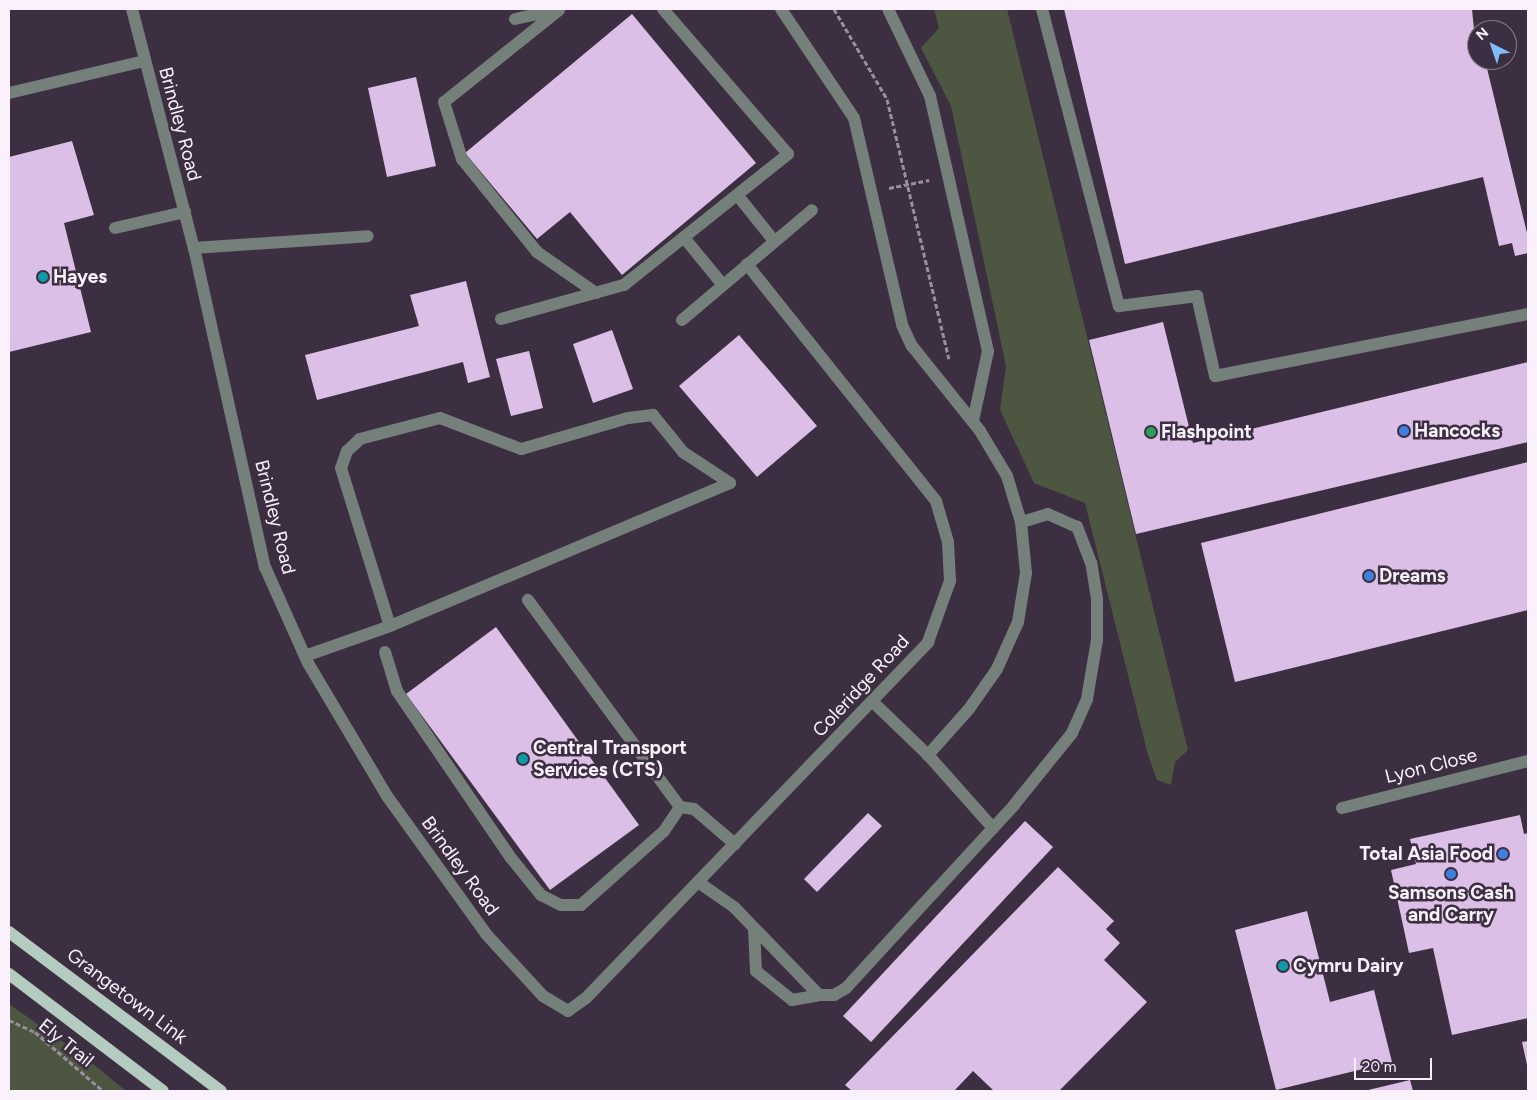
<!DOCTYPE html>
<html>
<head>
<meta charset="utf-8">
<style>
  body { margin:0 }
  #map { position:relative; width:1537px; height:1100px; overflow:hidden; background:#3c2f41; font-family:Figtree,sans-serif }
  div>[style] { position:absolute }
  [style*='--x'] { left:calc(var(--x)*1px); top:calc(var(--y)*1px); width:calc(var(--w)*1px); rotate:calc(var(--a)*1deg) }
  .green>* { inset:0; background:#4c5640 }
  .building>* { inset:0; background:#dbbfe6 }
  .path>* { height:3px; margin-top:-1.5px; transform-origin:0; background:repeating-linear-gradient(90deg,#998e9d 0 5px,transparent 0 7.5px) }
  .minor>* { height:12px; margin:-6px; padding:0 6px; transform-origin:6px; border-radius:6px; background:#75807a }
  .major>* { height:12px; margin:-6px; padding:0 6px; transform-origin:6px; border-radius:6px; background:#b4ccc0 }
  .dots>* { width:14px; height:14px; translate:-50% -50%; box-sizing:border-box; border:2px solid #3c2f41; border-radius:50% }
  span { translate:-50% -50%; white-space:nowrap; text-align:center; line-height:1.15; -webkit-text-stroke:5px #3c2f41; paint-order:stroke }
  .street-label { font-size:19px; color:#faf1fd }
  .poi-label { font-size:19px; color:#faf1fd; font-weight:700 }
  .left { translate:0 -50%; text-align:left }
  .right { translate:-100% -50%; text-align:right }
  .frame { position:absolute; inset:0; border:10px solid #faf1fd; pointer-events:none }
  .north { position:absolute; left:1467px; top:20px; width:50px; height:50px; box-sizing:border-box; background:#3c2f41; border:1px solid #887d8c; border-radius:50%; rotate:319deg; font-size:14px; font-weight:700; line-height:20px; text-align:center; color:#faf1fd }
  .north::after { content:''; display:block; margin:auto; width:18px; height:22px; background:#83bcfb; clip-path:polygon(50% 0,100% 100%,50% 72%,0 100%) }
  .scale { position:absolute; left:1354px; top:1058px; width:78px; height:22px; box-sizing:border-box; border:2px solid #faf1fd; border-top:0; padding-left:6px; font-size:15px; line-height:18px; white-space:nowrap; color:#faf1fd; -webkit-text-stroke:4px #3c2f41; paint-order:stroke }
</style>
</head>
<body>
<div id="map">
  <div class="green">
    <i style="clip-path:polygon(934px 9px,1007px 9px,1188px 750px,1175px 762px,1171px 785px,1157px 780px,1148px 755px,1085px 503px,1034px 483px,1000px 410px,1006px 366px,951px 106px,921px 48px,939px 28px)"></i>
    <i style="clip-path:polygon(9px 1004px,87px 1059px,126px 1091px,9px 1091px)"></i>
  </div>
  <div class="building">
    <i style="clip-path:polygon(1064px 9px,1472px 9px,1477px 60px,1485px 60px,1528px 237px,1528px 253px,1515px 256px,1512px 243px,1499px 246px,1483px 177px,1125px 264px)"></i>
    <i style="clip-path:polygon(632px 14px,756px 163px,622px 275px,570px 212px,537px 239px,465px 153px)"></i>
    <i style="clip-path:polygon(416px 77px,436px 166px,387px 177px,368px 88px)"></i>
    <i style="clip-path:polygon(72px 141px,94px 215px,64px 223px,91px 332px,9px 352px,9px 157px)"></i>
    <i style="clip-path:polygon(466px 281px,490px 377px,468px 383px,463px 362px,317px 400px,305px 355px,419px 326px,410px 295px)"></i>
    <i style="clip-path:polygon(1163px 322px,1193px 443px,1528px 362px,1528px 442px,1136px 534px,1089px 340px)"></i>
    <i style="clip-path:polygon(612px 330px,633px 389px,593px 403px,573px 344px)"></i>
    <i style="clip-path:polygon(739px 335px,817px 426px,757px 477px,679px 386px)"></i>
    <i style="clip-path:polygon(529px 351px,543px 408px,511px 416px,496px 359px)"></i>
    <i style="clip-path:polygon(1528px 462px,1528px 610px,1235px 682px,1201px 543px)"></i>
    <i style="clip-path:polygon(496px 627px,639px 825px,550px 890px,406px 694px)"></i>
    <i style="clip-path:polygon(868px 813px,882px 826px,817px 892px,804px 879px)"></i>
    <i style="clip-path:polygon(1520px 815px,1524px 834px,1528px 833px,1528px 1018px,1452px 1035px,1433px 948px,1409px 953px,1391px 870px,1416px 864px,1410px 839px)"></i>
    <i style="clip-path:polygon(1025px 821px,1053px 847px,871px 1042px,843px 1016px)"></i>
    <i style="clip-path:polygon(1058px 867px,1114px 921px,1106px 929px,1120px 943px,1104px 960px,1147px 1002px,1059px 1091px,994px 1091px,973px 1071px,954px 1091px,852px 1091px,845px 1085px)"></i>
    <i style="clip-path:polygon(1307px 911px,1330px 1002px,1374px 990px,1392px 1062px,1276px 1090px,1235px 930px)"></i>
    <i style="clip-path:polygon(1528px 1041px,1528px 1065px,1527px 1065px,1522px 1042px)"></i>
    <i style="clip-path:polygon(1410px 1080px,1413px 1091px,1364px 1091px)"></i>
  </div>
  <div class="path">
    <i style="--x:834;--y:9;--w:104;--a:59.5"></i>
    <i style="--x:887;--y:99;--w:267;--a:76.6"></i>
    <i style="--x:889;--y:188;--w:41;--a:-11.3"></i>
    <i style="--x:9;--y:1020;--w:29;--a:25"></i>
    <i style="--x:35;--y:1032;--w:90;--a:40.9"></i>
  </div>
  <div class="minor">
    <i style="--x:132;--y:9;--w:247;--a:75.5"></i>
    <i style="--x:194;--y:248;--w:327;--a:77.5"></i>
    <i style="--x:265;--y:567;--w:105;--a:65.9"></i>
    <i style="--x:308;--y:663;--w:155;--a:59.3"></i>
    <i style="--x:387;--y:796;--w:170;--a:54.3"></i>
    <i style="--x:486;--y:934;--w:84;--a:47.4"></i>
    <i style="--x:543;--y:996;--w:29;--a:31"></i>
    <i style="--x:568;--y:1011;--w:22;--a:-36"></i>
    <i style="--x:586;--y:998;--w:494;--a:-46.1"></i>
    <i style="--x:928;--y:642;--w:65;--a:-70.2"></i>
    <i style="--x:950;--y:581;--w:39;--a:-93"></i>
    <i style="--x:948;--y:542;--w:43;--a:-106.3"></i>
    <i style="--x:936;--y:501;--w:303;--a:-128.6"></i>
    <i style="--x:781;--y:9;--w:131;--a:56.2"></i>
    <i style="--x:854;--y:118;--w:212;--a:76.9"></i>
    <i style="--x:902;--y:325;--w:23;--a:65"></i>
    <i style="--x:912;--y:346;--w:109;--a:51.3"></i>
    <i style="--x:980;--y:431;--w:52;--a:59"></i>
    <i style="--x:1007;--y:476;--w:48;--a:73.1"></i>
    <i style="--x:1021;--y:522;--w:51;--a:84.4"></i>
    <i style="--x:1026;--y:573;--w:50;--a:99.3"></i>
    <i style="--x:1018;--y:622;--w:51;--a:114.1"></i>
    <i style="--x:997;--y:669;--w:49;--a:125"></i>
    <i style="--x:969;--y:709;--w:62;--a:131.7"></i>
    <i style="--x:928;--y:755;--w:76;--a:-136.1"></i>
    <i style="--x:888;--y:9;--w:97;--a:64.2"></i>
    <i style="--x:930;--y:96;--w:262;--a:77.2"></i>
    <i style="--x:988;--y:351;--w:72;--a:102.1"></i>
    <i style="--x:1042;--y:9;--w:307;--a:75.5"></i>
    <i style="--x:1119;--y:306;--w:79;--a:-7.3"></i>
    <i style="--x:1197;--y:296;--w:82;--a:77.3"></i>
    <i style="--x:1215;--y:376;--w:319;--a:-11.2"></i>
    <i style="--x:559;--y:10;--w:147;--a:141.3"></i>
    <i style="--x:444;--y:102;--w:60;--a:72.5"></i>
    <i style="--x:462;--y:159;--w:119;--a:51.1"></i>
    <i style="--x:537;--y:252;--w:72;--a:34.8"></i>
    <i style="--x:515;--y:19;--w:42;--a:-12.4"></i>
    <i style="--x:9;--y:93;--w:139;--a:-13.3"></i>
    <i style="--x:738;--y:196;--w:58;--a:51.3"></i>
    <i style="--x:115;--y:228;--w:72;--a:-12.9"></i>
    <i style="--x:686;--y:240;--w:58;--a:50.6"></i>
    <i style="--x:194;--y:248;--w:174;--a:-3.9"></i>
    <i style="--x:501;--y:319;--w:128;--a:-15.5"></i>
    <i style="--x:624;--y:285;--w:210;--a:-38.6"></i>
    <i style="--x:788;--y:154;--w:191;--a:-130.8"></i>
    <i style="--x:682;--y:320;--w:170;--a:-40.2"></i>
    <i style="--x:385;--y:652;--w:41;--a:72.9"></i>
    <i style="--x:397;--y:691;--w:202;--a:55.7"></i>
    <i style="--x:511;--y:858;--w:48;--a:51"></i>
    <i style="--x:541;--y:895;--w:22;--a:27"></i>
    <i style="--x:561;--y:905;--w:20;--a:0"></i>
    <i style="--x:581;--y:905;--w:111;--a:-41.7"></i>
    <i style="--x:664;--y:831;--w:29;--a:-56"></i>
    <i style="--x:680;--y:807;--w:257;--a:-126.3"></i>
    <i style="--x:305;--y:656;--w:90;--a:-19.4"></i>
    <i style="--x:390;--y:626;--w:369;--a:-22.8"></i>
    <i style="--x:730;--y:483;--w:56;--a:-146.6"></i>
    <i style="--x:683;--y:452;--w:48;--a:-129"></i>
    <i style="--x:653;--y:415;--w:25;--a:173"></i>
    <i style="--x:628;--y:418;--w:111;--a:163.8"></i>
    <i style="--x:521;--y:449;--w:87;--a:-159.1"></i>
    <i style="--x:440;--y:418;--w:83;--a:165.3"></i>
    <i style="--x:360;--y:439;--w:18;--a:137"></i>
    <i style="--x:347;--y:451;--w:18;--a:109"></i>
    <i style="--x:341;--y:468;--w:165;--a:72.8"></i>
    <i style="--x:928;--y:755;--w:98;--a:48.3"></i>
    <i style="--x:680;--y:807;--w:14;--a:8"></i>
    <i style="--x:694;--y:809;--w:54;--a:40.5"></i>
    <i style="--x:1342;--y:808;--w:192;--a:-14.2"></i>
    <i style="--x:698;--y:882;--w:44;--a:34.8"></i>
    <i style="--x:734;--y:907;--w:122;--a:46"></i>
    <i style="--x:819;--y:995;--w:15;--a:0"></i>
    <i style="--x:834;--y:995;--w:14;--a:-30"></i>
    <i style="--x:846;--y:988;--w:248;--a:-47.4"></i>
    <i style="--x:1014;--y:805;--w:92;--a:-51.1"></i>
    <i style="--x:1072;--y:733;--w:37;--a:-66"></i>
    <i style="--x:1087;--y:699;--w:60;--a:-80.4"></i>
    <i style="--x:1097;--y:640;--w:41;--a:-90"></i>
    <i style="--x:1097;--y:599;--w:36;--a:-99"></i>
    <i style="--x:1091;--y:563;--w:39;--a:-111"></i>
    <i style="--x:1077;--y:527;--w:32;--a:-156"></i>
    <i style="--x:1048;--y:514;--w:28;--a:163"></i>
    <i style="--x:754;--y:928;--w:43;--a:87.3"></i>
    <i style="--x:756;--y:971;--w:46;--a:38.9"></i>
    <i style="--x:792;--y:1000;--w:27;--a:-10"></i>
  </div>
  <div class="major">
    <i style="--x:9;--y:932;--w:265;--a:36.9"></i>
    <i style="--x:9;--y:974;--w:193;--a:37.2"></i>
  </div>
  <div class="dots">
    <i style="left:43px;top:277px;background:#0f9aa8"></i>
    <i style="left:1404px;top:431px;background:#3f7fe0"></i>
    <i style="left:1151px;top:432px;background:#2e9e5b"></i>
    <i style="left:1369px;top:576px;background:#3f7fe0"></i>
    <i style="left:523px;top:759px;background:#0f9aa8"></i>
    <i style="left:1503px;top:854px;background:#3f7fe0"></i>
    <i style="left:1451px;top:874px;background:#3f7fe0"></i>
    <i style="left:1283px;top:966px;background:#0f9aa8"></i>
  </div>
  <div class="street-label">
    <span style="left:180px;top:124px;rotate:75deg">Brindley Road</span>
    <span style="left:275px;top:517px;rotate:76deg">Brindley Road</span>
    <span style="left:861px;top:686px;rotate:-47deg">Coleridge Road</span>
    <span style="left:1431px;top:766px;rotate:-14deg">Lyon Close</span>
    <span style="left:460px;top:866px;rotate:54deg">Brindley Road</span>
    <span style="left:127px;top:996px;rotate:37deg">Grangetown Link</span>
    <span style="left:66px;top:1043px;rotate:39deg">Ely Trail</span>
  </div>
  <div class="poi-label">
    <span class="left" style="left:53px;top:277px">Hayes</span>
    <span class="left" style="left:1414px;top:431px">Hancocks</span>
    <span class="left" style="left:1161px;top:432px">Flashpoint</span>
    <span class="left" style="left:1379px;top:576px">Dreams</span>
    <span class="left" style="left:533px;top:759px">Central Transport<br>Services (CTS)</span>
    <span class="right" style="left:1493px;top:854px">Total Asia Food</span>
    <span style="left:1451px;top:904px">Samsons Cash<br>and Carry</span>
    <span class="left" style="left:1293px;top:966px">Cymru Dairy</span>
  </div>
  <div class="frame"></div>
  <div class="north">N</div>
  <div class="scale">20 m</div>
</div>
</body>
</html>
